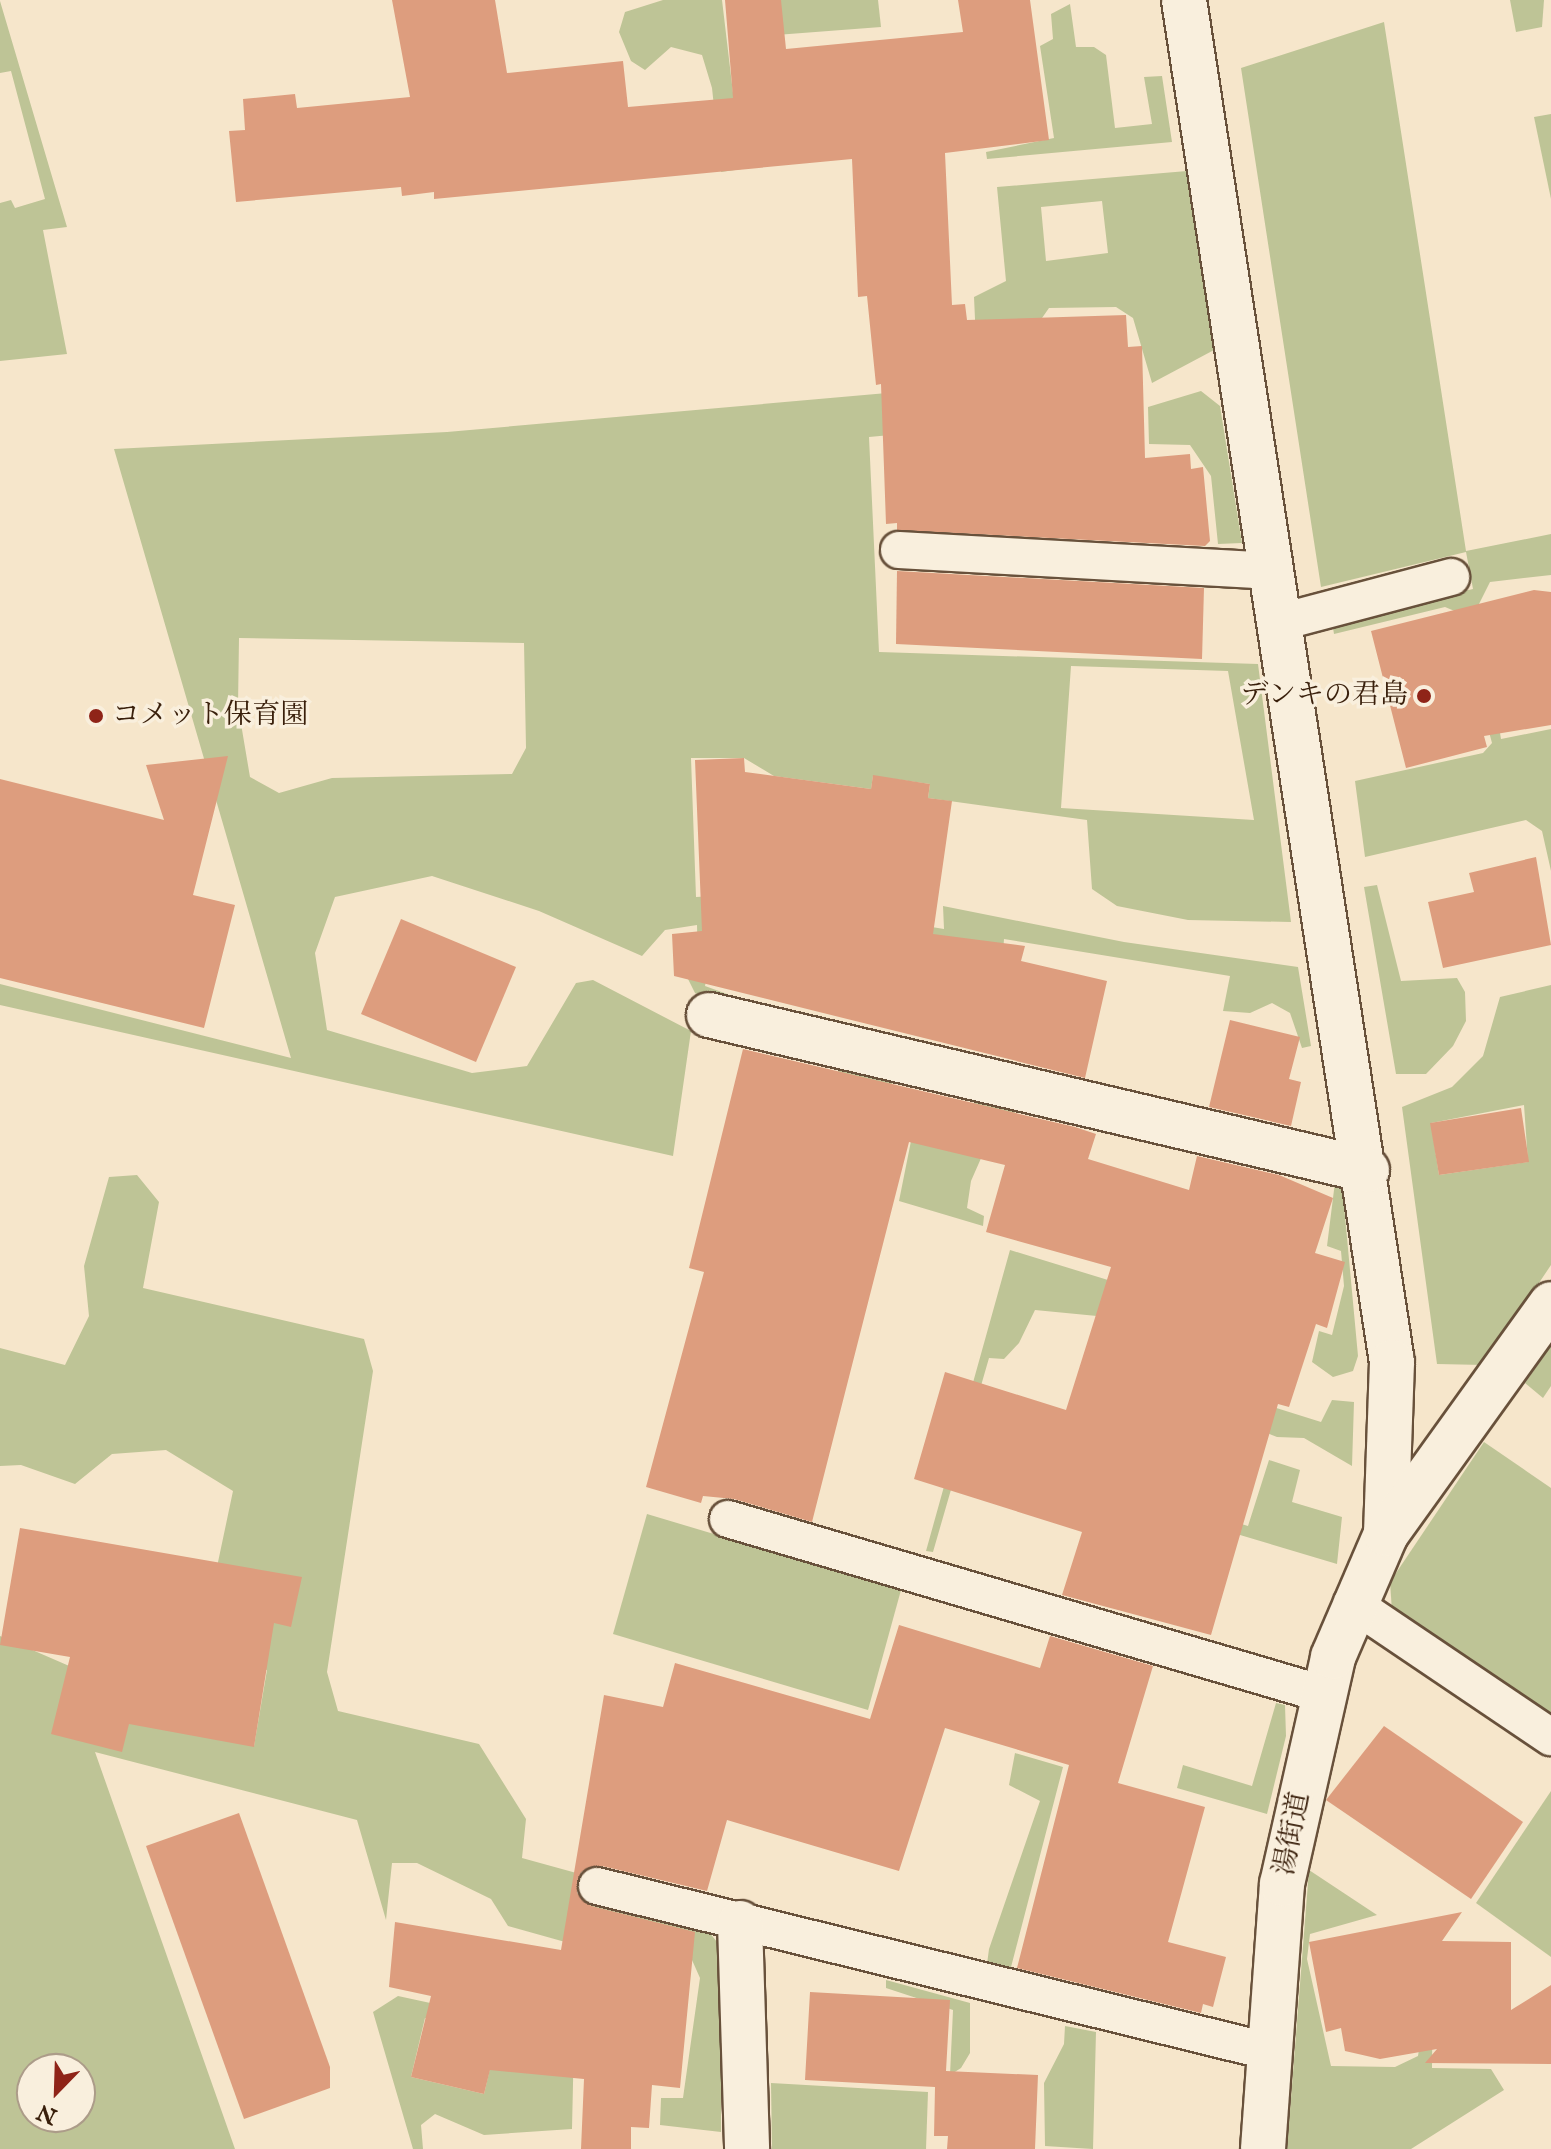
<!DOCTYPE html>
<html>
<head>
<meta charset="utf-8">
<style>
  body { margin:0 }
  #map { position:relative; width:1551px; height:2149px; overflow:hidden; background:#f6e6cb; font-family:"IM FELL English","Noto Serif JP",serif }
  div>[style] { position:absolute }
  [style*='--x'] { left:calc(var(--x)*1px); top:calc(var(--y)*1px); width:calc(var(--w)*1px); rotate:calc(var(--a)*1deg) }
  .green>* { inset:0; background:#bec496 }
  .building>* { inset:0; background:#dd9d7e }
  .roads { filter:drop-shadow(2px 0 #68513b) drop-shadow(-2px 0 #68513b) drop-shadow(0 2px #68513b) drop-shadow(0 -2px #68513b) }
  .lane>* { height:36px; margin:-18px; padding:0 18px; transform-origin:18px; border-radius:18px; background:#f9efdd }
  .street>* { height:44px; margin:-22px; padding:0 22px; transform-origin:22px; border-radius:22px; background:#f9efdd }
  .dots>* { width:22px; height:22px; translate:-50% -50%; box-sizing:border-box; border:4px solid #f9efdd; border-radius:50% }
  span { translate:-50% -50%; white-space:nowrap; text-align:center; line-height:1.15; -webkit-text-stroke:7px #f9efdd; paint-order:stroke }
  .poi-label { font-size:28px; color:#391f0b }
  .right { translate:-100% -50%; text-align:right }
  .left { translate:0 -50%; text-align:left }
  .street-label { font-size:28px; color:#391f0b }
  .north { position:absolute; left:16px; top:2053px; width:80px; height:80px; box-sizing:border-box; background:#f9efdd; border:2px solid #ac9c89; border-radius:50%; rotate:203deg; font-size:22px; font-weight:700; line-height:32px; text-align:center; color:#391f0b }
  .north::after { content:''; display:block; margin:auto; width:28px; height:36px; background:#8f2418; clip-path:polygon(50% 0,100% 100%,50% 72%,0 100%) }
</style>
</head>
<body>
<div id="map">
  <div class="green">
    <i style="clip-path:polygon(663px 0,722px 0,742px 169px,721px 172px,712px 88px,702px 55px,671px 47px,645px 70px,631px 61px,619px 32px,625px 12px)"></i>
    <i style="clip-path:polygon(781px 0,878px 0,881px 27px,776px 35px)"></i>
    <i style="clip-path:polygon(1510px 0,1544px 0,1542px 27px,1516px 32px)"></i>
    <i style="clip-path:polygon(0 1px,67px 227px,43px 230px,67px 354px,0 361px,0 203px,11px 200px,15px 208px,45px 199px,11px 71px,0 73px)"></i>
    <i style="clip-path:polygon(1070px 4px,1076px 47px,1094px 47px,1106px 55px,1115px 128px,1152px 124px,1144px 77px,1162px 76px,1172px 142px,987px 159px,986px 152px,1054px 138px,1040px 46px,1053px 39px,1051px 14px)"></i>
    <i style="clip-path:polygon(1384px 22px,1466px 551px,1551px 534px,1551px 575px,1490px 582px,1479px 604px,1501px 739px,1551px 729px,1551px 871px,1542px 831px,1526px 820px,1365px 857px,1355px 781px,1483px 753px,1492px 743px,1457px 612px,1445px 607px,1334px 634px,1332px 622px,1473px 589px,1466px 552px,1321px 587px,1241px 68px)"></i>
    <i style="clip-path:polygon(1551px 114px,1551px 199px,1534px 117px)"></i>
    <i style="clip-path:polygon(evenodd,1187px 171px,1214px 350px,1152px 383px,1133px 318px,1116px 307px,1049px 308px,1035px 328px,1043px 421px,869px 437px,879px 652px,1258px 664px,1291px 922px,1188px 920px,1117px 906px,1092px 889px,1087px 820px,928px 798px,930px 784px,873px 776px,871px 789px,774px 776px,744px 758px,691px 758px,696px 897px,753px 894px,718px 923px,705px 986px,727px 994px,726px 1005px,695px 993px,684px 971px,698px 970px,697px 925px,665px 930px,642px 956px,539px 911px,432px 876px,335px 897px,315px 953px,327px 1030px,472px 1073px,527px 1066px,576px 983px,593px 980px,691px 1031px,673px 1156px,0 1005px,0 984px,291px 1058px,114px 449px,447px 432px,978px 385px,974px 297px,1006px 281px,997px 187px,1187px 171px,1102px 201px,1108px 253px,1046px 261px,1041px 207px,1102px 201px,1187px 171px,239px 638px,524px 643px,526px 748px,512px 774px,332px 778px,279px 793px,250px 777px,238px 706px,239px 638px,1187px 171px,1071px 666px,1228px 671px,1254px 820px,1061px 808px,1071px 666px)"></i>
    <i style="clip-path:polygon(1201px 391px,1220px 406px,1242px 543px,1218px 544px,1211px 476px,1190px 445px,1149px 444px,1148px 407px)"></i>
    <i style="clip-path:polygon(1377px 885px,1401px 981px,1457px 978px,1465px 992px,1466px 1021px,1453px 1046px,1426px 1074px,1396px 1074px,1364px 887px)"></i>
    <i style="clip-path:polygon(943px 906px,1124px 942px,1298px 967px,1311px 1046px,1302px 1048px,1290px 1013px,1272px 1003px,1250px 1013px,1223px 1011px,1230px 976px,1004px 939px,1003px 953px,828px 910px,944px 929px)"></i>
    <i style="clip-path:polygon(evenodd,1551px 985px,1551px 1265px,1484px 1365px,1437px 1364px,1402px 1107px,1452px 1087px,1483px 1056px,1500px 997px,1551px 985px,1524px 1105px,1528px 1162px,1439px 1175px,1431px 1123px,1524px 1105px)"></i>
    <i style="clip-path:polygon(839px 1068px,893px 1080px,888px 1102px,981px 1103px,1015px 1112px,1005px 1143px,982px 1156px,971px 1181px,967px 1208px,984px 1216px,983px 1226px,899px 1201px,911px 1141px,827px 1119px)"></i>
    <i style="clip-path:polygon(evenodd,137px 1175px,159px 1202px,143px 1288px,364px 1339px,373px 1371px,327px 1672px,338px 1711px,479px 1744px,526px 1819px,522px 1858px,580px 1874px,575px 1896px,709px 1932px,721px 1947px,721px 2132px,660px 2125px,661px 2098px,683px 2098px,700px 1978px,692px 1960px,583px 1947px,508px 1926px,491px 1899px,417px 1863px,392px 1863px,386px 1920px,357px 1820px,95px 1752px,235px 2149px,0 2149px,0 1636px,254px 1746px,267px 1670px,198px 1657px,233px 1491px,166px 1450px,112px 1454px,75px 1484px,21px 1465px,0 1466px,0 1348px,65px 1365px,89px 1316px,84px 1266px,109px 1177px,137px 1175px,32px 2069px,80px 2069px,80px 2117px,32px 2117px,32px 2069px)"></i>
    <i style="clip-path:polygon(1335px 1182px,1342px 1184px,1358px 1356px,1353px 1371px,1333px 1377px,1312px 1362px,1319px 1331px,1332px 1335px,1344px 1286px,1341px 1251px,1327px 1246px)"></i>
    <i style="clip-path:polygon(1010px 1250px,1108px 1280px,1097px 1316px,1035px 1310px,1019px 1343px,1004px 1359px,989px 1358px,933px 1552px,926px 1551px)"></i>
    <i style="clip-path:polygon(1551px 1346px,1551px 1386px,1543px 1398px,1525px 1383px)"></i>
    <i style="clip-path:polygon(1216px 1389px,1321px 1422px,1332px 1400px,1354px 1402px,1352px 1466px,1304px 1438px,1277px 1437px,1212px 1411px)"></i>
    <i style="clip-path:polygon(1484px 1442px,1551px 1488px,1551px 1717px,1392px 1611px,1390px 1582px)"></i>
    <i style="clip-path:polygon(1269px 1460px,1300px 1470px,1292px 1502px,1342px 1517px,1337px 1564px,1163px 1512px,1167px 1501px,1248px 1526px)"></i>
    <i style="clip-path:polygon(647px 1514px,901px 1590px,868px 1710px,613px 1634px)"></i>
    <i style="clip-path:polygon(1276px 1703px,1285px 1705px,1286px 1736px,1267px 1814px,1177px 1788px,1183px 1765px,1252px 1786px)"></i>
    <i style="clip-path:polygon(1015px 1753px,1063px 1767px,1010px 1971px,987px 1964px,989px 1949px,1040px 1801px,1009px 1785px)"></i>
    <i style="clip-path:polygon(1551px 1791px,1551px 1957px,1476px 1903px)"></i>
    <i style="clip-path:polygon(1309px 1870px,1377px 1915px,1310px 1934px,1307px 1959px,1331px 2066px,1395px 2067px,1418px 2056px,1433px 1954px,1432px 2068px,1491px 2069px,1504px 2090px,1411px 2149px,1287px 2149px)"></i>
    <i style="clip-path:polygon(886px 1980px,970px 2003px,970px 2053px,961px 2068px,950px 2075px,953px 2010px,886px 1988px)"></i>
    <i style="clip-path:polygon(evenodd,575px 1994px,572px 2129px,484px 2135px,435px 2114px,421px 2125px,423px 2149px,413px 2149px,373px 2012px,398px 1996px,541px 2027px,575px 1994px,425px 2018px,498px 2035px,484px 2094px,411px 2077px,425px 2018px)"></i>
    <i style="clip-path:polygon(1065px 2026px,1096px 2032px,1093px 2149px,1045px 2146px,1044px 2083px,1064px 2044px)"></i>
    <i style="clip-path:polygon(771px 2083px,928px 2092px,926px 2149px,772px 2149px)"></i>
  </div>
  <div class="building">
    <i style="clip-path:polygon(392px 0,495px 0,507px 73px,623px 61px,628px 107px,733px 98px,725px 0,781px 0,786px 49px,963px 32px,958px 0,1030px 0,1049px 140px,945px 153px,952px 305px,965px 304px,967px 320px,1126px 315px,1128px 347px,1142px 346px,1145px 458px,1190px 454px,1191px 469px,1203px 467px,1210px 541px,1205px 546px,897px 530px,897px 523px,886px 524px,881px 384px,876px 385px,867px 296px,858px 297px,852px 159px,434px 199px,434px 192px,402px 196px,401px 187px,236px 202px,229px 131px,245px 130px,243px 99px,295px 94px,297px 108px,410px 97px)"></i>
    <i style="clip-path:polygon(897px 571px,1204px 588px,1202px 659px,896px 644px)"></i>
    <i style="clip-path:polygon(1534px 590px,1551px 592px,1551px 725px,1484px 736px,1487px 747px,1406px 768px,1371px 631px)"></i>
    <i style="clip-path:polygon(228px 756px,193px 895px,235px 905px,204px 1028px,0 978px,0 779px,164px 820px,146px 765px)"></i>
    <i style="clip-path:polygon(744px 758px,745px 772px,871px 789px,873px 775px,930px 784px,928px 798px,952px 801px,933px 934px,1025px 946px,1021px 961px,1107px 981px,1085px 1078px,674px 976px,672px 934px,702px 931px,695px 760px)"></i>
    <i style="clip-path:polygon(1536px 857px,1551px 945px,1443px 968px,1428px 902px,1474px 892px,1469px 873px)"></i>
    <i style="clip-path:polygon(401px 919px,516px 967px,476px 1062px,361px 1014px)"></i>
    <i style="clip-path:polygon(1230px 1020px,1300px 1037px,1289px 1079px,1301px 1082px,1291px 1126px,1209px 1107px)"></i>
    <i style="clip-path:polygon(743px 1049px,1075px 1127px,1096px 1134px,1088px 1159px,1189px 1190px,1197px 1156px,1279px 1175px,1333px 1198px,1315px 1253px,1345px 1262px,1327px 1328px,1316px 1324px,1289px 1407px,1278px 1404px,1211px 1635px,1062px 1595px,1082px 1532px,914px 1479px,945px 1372px,1066px 1410px,1111px 1267px,986px 1232px,1005px 1165px,909px 1142px,812px 1522px,734px 1499px,703px 1496px,701px 1503px,646px 1487px,704px 1272px,689px 1268px)"></i>
    <i style="clip-path:polygon(1521px 1108px,1529px 1162px,1439px 1175px,1430px 1123px)"></i>
    <i style="clip-path:polygon(20px 1528px,302px 1577px,291px 1627px,274px 1623px,254px 1747px,129px 1724px,122px 1752px,51px 1734px,70px 1657px,0 1645px)"></i>
    <i style="clip-path:polygon(899px 1625px,1040px 1668px,1050px 1636px,1153px 1666px,1118px 1783px,1205px 1807px,1168px 1942px,1226px 1957px,1213px 2007px,1203px 2004px,1201px 2013px,1017px 1968px,1069px 1765px,945px 1728px,899px 1871px,727px 1820px,707px 1891px,602px 1866px,581px 1872px,577px 1893px,591px 1906px,695px 1932px,680px 2088px,652px 2085px,649px 2128px,631px 2127px,631px 2149px,581px 2149px,584px 2079px,490px 2070px,484px 2094px,411px 2077px,431px 1996px,389px 1987px,395px 1922px,561px 1950px,604px 1695px,663px 1707px,675px 1663px,870px 1719px)"></i>
    <i style="clip-path:polygon(1384px 1726px,1523px 1822px,1471px 1899px,1326px 1800px)"></i>
    <i style="clip-path:polygon(239px 1813px,330px 2067px,330px 2088px,244px 2119px,146px 1846px)"></i>
    <i style="clip-path:polygon(1462px 1912px,1442px 1941px,1511px 1942px,1511px 2010px,1551px 1985px,1551px 2064px,1425px 2063px,1437px 2049px,1380px 2059px,1345px 2051px,1341px 2028px,1326px 2032px,1309px 1942px)"></i>
    <i style="clip-path:polygon(810px 1992px,950px 2000px,946px 2071px,1038px 2075px,1035px 2149px,947px 2149px,948px 2136px,934px 2136px,935px 2087px,805px 2080px)"></i>
  </div>
  <div class="roads">
    <div class="lane">
      <i style="--x:899;--y:550;--w:375;--a:3.2"></i>
      <i style="--x:1281;--y:622;--w:176;--a:-14.8"></i>
      <i style="--x:728;--y:1519;--w:620;--a:16.39"></i>
      <i style="--x:1352;--y:1603;--w:240;--a:34"></i>
      <i style="--x:597;--y:1886;--w:690;--a:13.83"></i>
    </div>
    <div class="street">
      <i style="--x:1184;--y:0;--w:1378;--a:81.32"></i>
      <i style="--x:1392;--y:1362;--w:172;--a:92"></i>
      <i style="--x:709;--y:1015;--w:676;--a:13.26"></i>
      <i style="--x:740;--y:1923;--w:226;--a:88.2"></i>
      <i style="--x:1263;--y:2149;--w:266;--a:-85.9"></i>
      <i style="--x:1282;--y:1884;--w:233;--a:-77.3"></i>
      <i style="--x:1333;--y:1657;--w:134;--a:-66.7"></i>
      <i style="--x:1386;--y:1534;--w:283;--a:-54.3"></i>
    </div>
  </div>
  <div class="dots">
    <i style="left:1424px;top:696px;background:#8f2418"></i>
    <i style="left:96px;top:716px;background:#8f2418"></i>
  </div>
  <div class="poi-label">
    <span class="right" style="left:1408px;top:696px">デンキの君島</span>
    <span class="left" style="left:112px;top:716px">コメット保育園</span>
  </div>
  <div class="street-label">
    <span style="left:1293px;top:1834px;rotate:-79deg">湯街道</span>
  </div>
  <div class="north">N</div>
</div>
</body>
</html>
